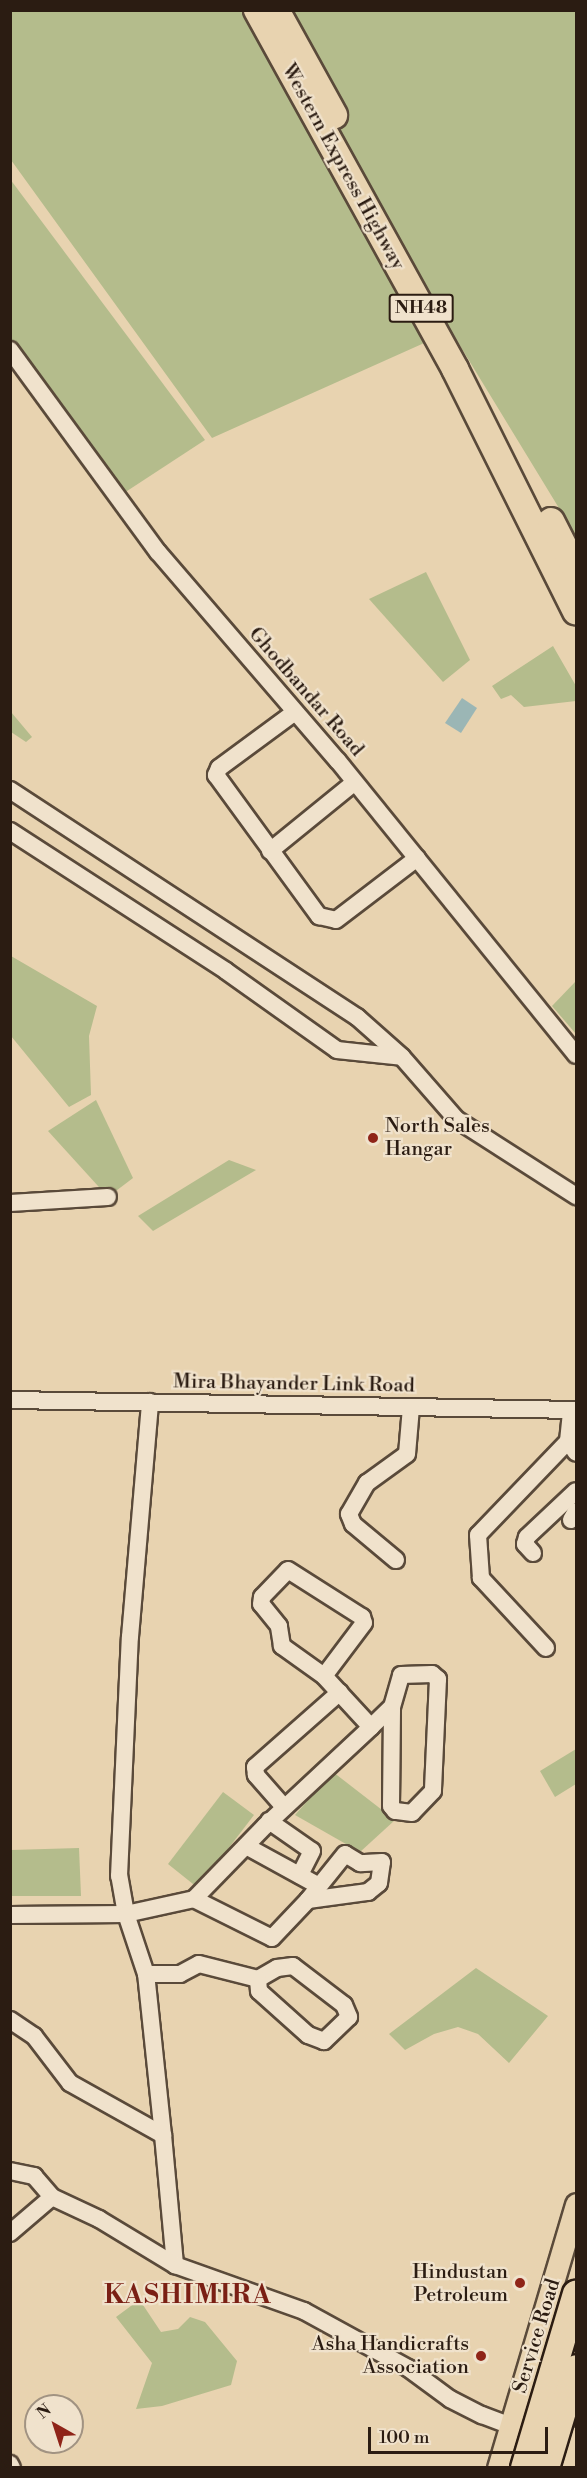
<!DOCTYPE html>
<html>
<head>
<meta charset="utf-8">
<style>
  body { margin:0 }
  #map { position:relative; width:587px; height:2478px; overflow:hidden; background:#e8d3b0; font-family:"Libre Bodoni",serif }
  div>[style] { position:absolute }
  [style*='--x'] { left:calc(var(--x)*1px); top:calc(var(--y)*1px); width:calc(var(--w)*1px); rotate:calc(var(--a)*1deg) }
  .green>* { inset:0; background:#b4bc8c }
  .water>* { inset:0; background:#9bb6b5 }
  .roads { filter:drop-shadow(2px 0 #5a4a3a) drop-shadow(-2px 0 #5a4a3a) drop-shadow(0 2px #5a4a3a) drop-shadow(0 -2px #5a4a3a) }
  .minor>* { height:16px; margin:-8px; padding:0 8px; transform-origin:8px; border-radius:8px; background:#f0e2cc }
  .major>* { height:21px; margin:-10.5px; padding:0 10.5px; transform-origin:10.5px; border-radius:10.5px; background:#e8d3b0 }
  .highway>* { height:26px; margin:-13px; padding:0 13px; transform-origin:13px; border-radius:13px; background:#e8d3b0 }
  .bridges { filter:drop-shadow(2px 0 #2b1c12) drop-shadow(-2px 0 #2b1c12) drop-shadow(0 2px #2b1c12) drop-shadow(0 -2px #2b1c12) }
  .highway-bridge>* { height:26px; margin:-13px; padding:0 13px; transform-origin:13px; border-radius:13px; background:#e8d3b0 }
  .dots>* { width:16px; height:16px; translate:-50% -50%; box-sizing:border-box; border:3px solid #f0e2cc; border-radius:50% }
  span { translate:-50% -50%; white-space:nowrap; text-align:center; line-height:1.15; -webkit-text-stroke:4.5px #f0e2cc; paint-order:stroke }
  .shield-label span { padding:2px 4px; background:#f0e2cc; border:2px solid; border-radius:4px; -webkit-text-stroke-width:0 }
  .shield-label { font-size:18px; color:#2b1c12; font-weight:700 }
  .street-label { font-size:20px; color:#2b1c12 }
  .poi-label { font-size:20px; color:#2b1c12 }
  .left { translate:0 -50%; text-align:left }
  .right { translate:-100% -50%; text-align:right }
  .district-label { font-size:26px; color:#7a1f14; font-weight:700; letter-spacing:1.5px }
  .frame { position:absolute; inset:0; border:12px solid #2b1c12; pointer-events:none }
  .north { position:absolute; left:24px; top:2394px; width:60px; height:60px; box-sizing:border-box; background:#f0e2cc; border:2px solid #a19382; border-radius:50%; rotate:321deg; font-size:16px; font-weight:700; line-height:24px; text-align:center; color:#2b1c12 }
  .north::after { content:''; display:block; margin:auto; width:21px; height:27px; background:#8f2418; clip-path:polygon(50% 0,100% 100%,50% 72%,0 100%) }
  .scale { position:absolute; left:368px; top:2427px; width:180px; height:27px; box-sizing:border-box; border:3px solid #2b1c12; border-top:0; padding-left:8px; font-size:18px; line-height:21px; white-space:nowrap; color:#2b1c12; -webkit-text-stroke:4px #f0e2cc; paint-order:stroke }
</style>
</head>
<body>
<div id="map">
  <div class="green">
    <i style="clip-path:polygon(10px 11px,576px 11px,576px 536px,451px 331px,212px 438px,11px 160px)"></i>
    <i style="clip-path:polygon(10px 179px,205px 440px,124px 493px,11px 339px)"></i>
    <i style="clip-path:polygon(426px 572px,470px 660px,443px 682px,369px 599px)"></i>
    <i style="clip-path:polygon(553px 646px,576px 686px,576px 701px,524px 707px,511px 695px,501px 699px,492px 686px)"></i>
    <i style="clip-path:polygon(11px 712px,32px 737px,26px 742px,11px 732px)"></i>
    <i style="clip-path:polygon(11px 956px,97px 1006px,89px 1036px,91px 1095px,69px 1107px,11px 1036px)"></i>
    <i style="clip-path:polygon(576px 981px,576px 1034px,552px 1006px)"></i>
    <i style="clip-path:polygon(96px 1100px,133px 1178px,108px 1197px,48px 1131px)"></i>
    <i style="clip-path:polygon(229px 1160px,256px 1170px,153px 1231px,138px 1216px)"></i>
    <i style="clip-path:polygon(576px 1749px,576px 1784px,555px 1797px,540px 1771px)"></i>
    <i style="clip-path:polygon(333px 1772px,395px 1820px,360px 1852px,295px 1815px)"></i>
    <i style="clip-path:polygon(223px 1792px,254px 1815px,198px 1888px,168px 1864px)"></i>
    <i style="clip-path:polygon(79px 1848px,81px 1896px,11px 1896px,11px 1850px)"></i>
    <i style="clip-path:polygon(476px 1968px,548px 2016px,509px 2063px,478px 2034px,458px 2027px,434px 2034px,405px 2050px,389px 2034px)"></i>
    <i style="clip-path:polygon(135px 2303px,143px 2305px,161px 2332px,178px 2329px,190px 2317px,205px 2322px,237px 2361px,231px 2385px,162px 2406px,136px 2409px,152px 2363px,116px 2317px)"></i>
  </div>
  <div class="water">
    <i style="clip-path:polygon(462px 698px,477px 708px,461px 733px,445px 723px)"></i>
  </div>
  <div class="roads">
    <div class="minor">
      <i style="--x:10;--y:350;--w:250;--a:53.8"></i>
      <i style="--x:158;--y:552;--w:276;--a:49.3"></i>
      <i style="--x:338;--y:761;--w:378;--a:51"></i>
      <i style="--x:295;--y:712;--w:94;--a:143.6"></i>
      <i style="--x:219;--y:768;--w:8;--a:113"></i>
      <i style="--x:216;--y:775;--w:175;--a:53.9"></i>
      <i style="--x:319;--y:916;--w:17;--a:13"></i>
      <i style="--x:336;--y:920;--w:102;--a:-37.4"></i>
      <i style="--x:10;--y:790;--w:415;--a:33.2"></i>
      <i style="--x:357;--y:1017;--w:60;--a:41.6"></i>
      <i style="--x:402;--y:1057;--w:82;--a:48.9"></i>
      <i style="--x:456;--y:1119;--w:143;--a:32.7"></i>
      <i style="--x:10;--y:831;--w:257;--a:32.9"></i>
      <i style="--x:226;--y:971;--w:136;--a:35.4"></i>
      <i style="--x:337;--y:1050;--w:65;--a:6.1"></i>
      <i style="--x:270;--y:851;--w:109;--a:-39.1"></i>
      <i style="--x:10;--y:1203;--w:98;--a:-3.5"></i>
      <i style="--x:10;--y:1400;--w:566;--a:1.01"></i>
      <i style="--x:568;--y:1441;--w:31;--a:-84"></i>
      <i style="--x:571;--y:1520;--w:10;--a:-61"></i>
      <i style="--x:533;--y:1553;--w:12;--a:-132"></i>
      <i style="--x:525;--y:1544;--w:7;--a:-74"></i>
      <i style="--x:527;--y:1537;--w:67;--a:-43.2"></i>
      <i style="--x:396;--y:1560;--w:56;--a:-140.1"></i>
      <i style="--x:353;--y:1524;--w:11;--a:-112"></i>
      <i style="--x:349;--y:1514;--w:36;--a:-60"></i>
      <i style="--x:367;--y:1483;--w:49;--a:-35.9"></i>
      <i style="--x:407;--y:1454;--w:47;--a:-85.1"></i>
      <i style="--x:546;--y:1648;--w:96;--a:-132.9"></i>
      <i style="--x:481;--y:1578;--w:43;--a:-94"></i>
      <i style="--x:478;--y:1535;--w:130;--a:-46.2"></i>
      <i style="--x:568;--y:1441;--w:14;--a:56"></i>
      <i style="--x:371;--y:1727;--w:29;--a:-44"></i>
      <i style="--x:392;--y:1707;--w:33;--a:-74"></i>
      <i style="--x:401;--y:1675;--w:31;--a:-2"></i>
      <i style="--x:432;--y:1674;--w:8;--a:40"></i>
      <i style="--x:438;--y:1679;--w:112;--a:92.6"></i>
      <i style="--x:433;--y:1791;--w:30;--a:134"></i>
      <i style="--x:412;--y:1813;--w:17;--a:-173"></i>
      <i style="--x:395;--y:1811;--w:6;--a:-129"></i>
      <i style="--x:391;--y:1806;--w:99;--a:-89.4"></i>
      <i style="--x:284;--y:1807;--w:43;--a:-131.2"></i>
      <i style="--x:256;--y:1775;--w:8;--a:-97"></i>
      <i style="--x:255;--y:1767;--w:113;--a:-41.4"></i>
      <i style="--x:269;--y:1821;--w:52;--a:34.9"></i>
      <i style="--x:312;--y:1851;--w:27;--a:117"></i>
      <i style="--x:246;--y:1846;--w:83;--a:28.7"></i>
      <i style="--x:194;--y:1899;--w:87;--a:26.6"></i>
      <i style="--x:272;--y:1938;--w:52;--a:-46.5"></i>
      <i style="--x:308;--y:1900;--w:61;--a:-7.6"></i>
      <i style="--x:368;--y:1892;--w:14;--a:-39"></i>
      <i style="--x:379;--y:1883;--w:21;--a:-82"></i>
      <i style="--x:382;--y:1862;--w:22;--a:177"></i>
      <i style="--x:360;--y:1863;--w:17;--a:-149"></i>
      <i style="--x:345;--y:1854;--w:59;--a:128.8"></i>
      <i style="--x:10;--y:1915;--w:116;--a:-0.5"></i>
      <i style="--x:126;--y:1914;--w:39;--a:-100"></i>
      <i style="--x:119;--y:1876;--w:239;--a:-87.4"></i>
      <i style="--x:130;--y:1637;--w:236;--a:-85.1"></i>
      <i style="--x:146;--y:1974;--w:34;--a:0"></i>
      <i style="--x:180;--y:1974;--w:21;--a:-28"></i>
      <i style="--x:199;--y:1964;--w:61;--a:14.3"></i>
      <i style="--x:258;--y:1979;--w:22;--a:-30"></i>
      <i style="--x:277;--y:1968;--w:16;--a:-7"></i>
      <i style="--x:293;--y:1966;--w:64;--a:37.4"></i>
      <i style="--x:344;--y:2005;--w:13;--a:67"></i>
      <i style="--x:349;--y:2017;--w:35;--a:136"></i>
      <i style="--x:324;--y:2041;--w:17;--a:-159"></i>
      <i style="--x:308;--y:2035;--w:66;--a:-138.1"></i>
      <i style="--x:259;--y:1991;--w:12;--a:-95"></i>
      <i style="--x:10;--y:2020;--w:29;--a:34"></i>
      <i style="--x:34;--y:2036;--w:59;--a:52.5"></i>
      <i style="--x:70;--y:2083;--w:107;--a:29.2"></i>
      <i style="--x:163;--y:2135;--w:131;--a:84.7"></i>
      <i style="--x:175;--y:2265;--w:137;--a:19.6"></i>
      <i style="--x:304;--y:2311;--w:119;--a:28.7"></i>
      <i style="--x:408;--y:2368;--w:52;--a:36.4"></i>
      <i style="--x:450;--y:2399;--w:36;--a:27"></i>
      <i style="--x:482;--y:2415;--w:65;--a:20.7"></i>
      <i style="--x:163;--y:2135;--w:162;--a:-96"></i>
      <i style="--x:146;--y:1974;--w:63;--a:-108.4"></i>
      <i style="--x:126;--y:1914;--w:70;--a:-12.4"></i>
      <i style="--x:194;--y:1899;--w:102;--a:-45.8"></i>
      <i style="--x:265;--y:1826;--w:145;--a:-43"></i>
      <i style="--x:371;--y:1727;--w:69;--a:-132.7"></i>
      <i style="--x:324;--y:1676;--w:52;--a:-144.5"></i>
      <i style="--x:282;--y:1646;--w:20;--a:-99"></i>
      <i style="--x:279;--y:1626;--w:28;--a:-129"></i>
      <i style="--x:261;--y:1604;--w:7;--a:-82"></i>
      <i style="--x:262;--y:1597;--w:37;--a:-46"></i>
      <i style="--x:288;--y:1570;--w:88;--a:32.4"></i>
      <i style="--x:362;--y:1617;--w:6;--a:72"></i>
      <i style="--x:364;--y:1623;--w:66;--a:127"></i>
      <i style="--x:10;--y:2171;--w:25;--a:12"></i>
      <i style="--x:34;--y:2176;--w:28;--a:49"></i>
      <i style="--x:52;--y:2197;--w:52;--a:25.1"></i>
      <i style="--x:99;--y:2219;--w:89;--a:31.2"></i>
      <i style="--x:10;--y:2233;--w:55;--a:-40.6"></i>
      <i style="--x:10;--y:2464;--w:4;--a:63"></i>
    </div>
    <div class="major">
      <i style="--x:498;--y:2468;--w:275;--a:-73.5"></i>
      <i style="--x:566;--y:2468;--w:32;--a:-72"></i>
    </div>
    <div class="highway">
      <i style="--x:257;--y:10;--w:410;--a:61.1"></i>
      <i style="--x:455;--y:369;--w:271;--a:63.5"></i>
      <i style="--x:281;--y:19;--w:110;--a:61.1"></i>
      <i style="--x:551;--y:521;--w:55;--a:63"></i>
    </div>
  </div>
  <div class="bridges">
    <div class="highway-bridge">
      <i style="--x:524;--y:2468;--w:182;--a:-73.4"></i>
      <i style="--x:546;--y:2468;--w:104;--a:-73.3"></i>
    </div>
  </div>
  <div class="dots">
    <i style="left:373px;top:1138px;background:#8f2418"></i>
    <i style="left:520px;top:2283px;background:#8f2418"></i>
    <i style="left:481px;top:2356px;background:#8f2418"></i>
  </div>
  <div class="shield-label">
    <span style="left:421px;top:308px">NH48</span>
  </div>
  <div class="street-label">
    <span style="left:343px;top:167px;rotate:61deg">Western Express Highway</span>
    <span style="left:306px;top:692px;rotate:49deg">Ghodbandar Road</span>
    <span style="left:294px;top:1384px;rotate:1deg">Mira Bhayander Link Road</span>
    <span style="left:537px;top:2336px;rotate:-73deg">Service Road</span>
  </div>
  <div class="poi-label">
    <span class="left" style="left:385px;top:1138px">North Sales<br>Hangar</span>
    <span class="right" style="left:508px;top:2284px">Hindustan<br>Petroleum</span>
    <span class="right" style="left:469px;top:2356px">Asha Handicrafts<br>Association</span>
  </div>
  <div class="district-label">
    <span style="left:188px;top:2296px">KASHIMIRA</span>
  </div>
  <div class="frame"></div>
  <div class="north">N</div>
  <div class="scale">100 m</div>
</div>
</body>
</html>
